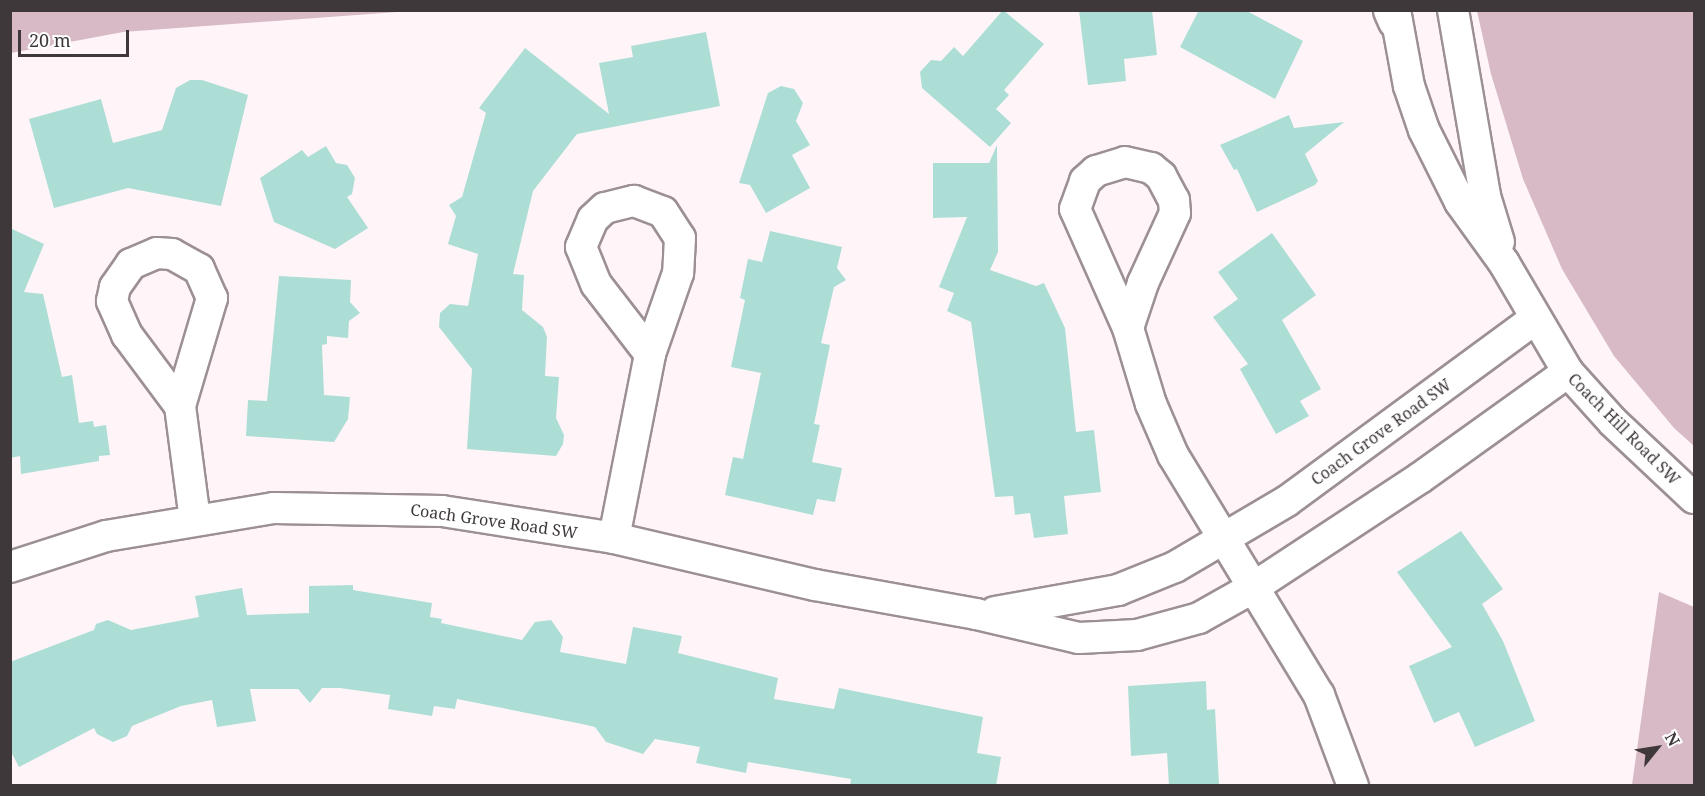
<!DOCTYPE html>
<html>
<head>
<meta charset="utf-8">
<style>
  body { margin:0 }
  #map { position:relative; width:1705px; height:796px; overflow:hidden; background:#fff4f8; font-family:"Noto Serif",serif }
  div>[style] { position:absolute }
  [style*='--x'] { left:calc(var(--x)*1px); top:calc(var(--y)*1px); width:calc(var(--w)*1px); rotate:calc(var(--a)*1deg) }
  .green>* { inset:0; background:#d7bac5 }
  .building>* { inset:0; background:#acded5 }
  .roads { filter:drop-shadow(2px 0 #9c9094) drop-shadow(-2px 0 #9c9094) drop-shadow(0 2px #9c9094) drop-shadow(0 -2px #9c9094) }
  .minor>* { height:30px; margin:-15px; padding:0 15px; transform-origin:15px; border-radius:15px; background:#fff }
  .secondary>* { height:33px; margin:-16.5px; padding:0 16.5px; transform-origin:16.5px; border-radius:16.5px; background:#fff }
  span { translate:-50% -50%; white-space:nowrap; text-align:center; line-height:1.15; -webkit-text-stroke:4.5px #fff; paint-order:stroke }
  .street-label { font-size:16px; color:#3e383a }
  .frame { position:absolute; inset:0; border:12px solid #3e383a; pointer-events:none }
  .north { position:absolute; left:1627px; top:718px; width:60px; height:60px; -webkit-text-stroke:4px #fff; paint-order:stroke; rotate:60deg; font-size:16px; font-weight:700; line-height:24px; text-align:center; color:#3e383a }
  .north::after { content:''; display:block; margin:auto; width:21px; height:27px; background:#3e383a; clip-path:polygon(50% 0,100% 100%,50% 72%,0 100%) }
  .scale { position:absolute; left:18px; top:30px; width:111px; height:27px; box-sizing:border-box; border:3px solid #3e383a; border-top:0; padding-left:8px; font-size:18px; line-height:21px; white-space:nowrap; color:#3e383a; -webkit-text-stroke:4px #fff; paint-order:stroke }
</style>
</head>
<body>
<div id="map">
  <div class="green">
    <i style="clip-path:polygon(11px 10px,411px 10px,411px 11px,123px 32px,11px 53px)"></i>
    <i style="clip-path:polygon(1477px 11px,1694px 11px,1694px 446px,1674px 428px,1614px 356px,1562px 269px,1523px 179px,1491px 74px)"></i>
    <i style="clip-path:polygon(1659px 592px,1694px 607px,1694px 785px,1632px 785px)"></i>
  </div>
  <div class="building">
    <i style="clip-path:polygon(1003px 10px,1044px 44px,1004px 90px,1009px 95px,996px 109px,1011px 123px,990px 147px,922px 88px,920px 72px,931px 60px,941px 61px,954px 47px,963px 56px)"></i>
    <i style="clip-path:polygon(1079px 10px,1152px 10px,1157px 55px,1124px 59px,1126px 81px,1088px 85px)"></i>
    <i style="clip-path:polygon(1199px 10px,1245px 10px,1303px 41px,1275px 99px,1180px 47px)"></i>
    <i style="clip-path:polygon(706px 32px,720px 106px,577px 134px,533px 191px,513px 274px,524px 275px,522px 310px,543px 327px,547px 337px,545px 376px,559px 377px,556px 418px,564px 435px,563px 444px,556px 456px,467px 449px,472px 369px,439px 327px,440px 313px,450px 304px,468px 306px,478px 254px,448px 244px,456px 216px,449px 205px,462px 197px,486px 113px,479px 108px,525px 48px,609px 114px,599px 63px,633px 57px,631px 46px)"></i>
    <i style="clip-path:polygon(190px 80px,202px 80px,248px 95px,221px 206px,128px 188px,54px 208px,29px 119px,101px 99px,113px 143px,162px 130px,176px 88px)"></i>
    <i style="clip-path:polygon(781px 86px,794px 89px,803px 103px,796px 121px,810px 145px,792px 155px,810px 188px,766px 213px,750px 185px,739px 183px,768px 93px)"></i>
    <i style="clip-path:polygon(1289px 115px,1294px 128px,1344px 122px,1305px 154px,1318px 181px,1315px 185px,1257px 212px,1237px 169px,1234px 170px,1220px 145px)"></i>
    <i style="clip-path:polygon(997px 145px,998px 252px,990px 270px,1036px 286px,1044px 283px,1065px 328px,1076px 432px,1094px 430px,1101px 492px,1064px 496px,1068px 534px,1034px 538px,1030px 513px,1015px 515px,1013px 496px,995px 497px,971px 322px,947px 311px,954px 293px,939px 287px,967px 217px,933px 218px,933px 163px,989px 163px)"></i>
    <i style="clip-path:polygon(326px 146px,336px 163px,347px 165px,355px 178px,352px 194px,347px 197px,368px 228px,335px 249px,274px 222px,260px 178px,302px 150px,308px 157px)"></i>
    <i style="clip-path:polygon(10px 228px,44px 244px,24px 292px,43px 294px,62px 377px,72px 375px,79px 423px,93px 421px,94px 427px,106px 425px,110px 455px,99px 456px,99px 461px,21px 474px,20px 456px,10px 458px)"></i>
    <i style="clip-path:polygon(770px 231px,842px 247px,837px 268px,846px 280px,834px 287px,821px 343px,830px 345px,814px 424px,820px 425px,812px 462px,842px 468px,835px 502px,817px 499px,813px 515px,725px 495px,733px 457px,743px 459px,761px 373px,731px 367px,745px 300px,740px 298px,748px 259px,762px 262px)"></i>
    <i style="clip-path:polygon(1272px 233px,1316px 295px,1282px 320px,1321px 389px,1300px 401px,1309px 416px,1276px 434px,1240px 369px,1248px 364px,1213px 317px,1238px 299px,1218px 272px)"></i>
    <i style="clip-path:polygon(279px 276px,351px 280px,350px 302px,360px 313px,349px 321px,348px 338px,327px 336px,327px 344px,322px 345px,324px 395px,350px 397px,348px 419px,334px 442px,246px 436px,248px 400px,267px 401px)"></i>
    <i style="clip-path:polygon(1461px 531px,1503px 589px,1482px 604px,1503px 641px,1535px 721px,1475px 747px,1459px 712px,1434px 723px,1409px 666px,1452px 647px,1397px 572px)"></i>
    <i style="clip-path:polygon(353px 585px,353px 590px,432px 603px,430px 617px,442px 619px,441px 623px,522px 640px,535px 622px,551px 620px,563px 637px,560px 652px,626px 664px,633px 627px,682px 636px,678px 653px,778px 678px,774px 699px,834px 709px,839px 688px,983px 717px,977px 753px,1001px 757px,996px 786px,850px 786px,851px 779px,748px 762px,746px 773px,696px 763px,700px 747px,655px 739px,643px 754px,606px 742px,595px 727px,582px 724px,457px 699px,455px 709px,434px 706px,432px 716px,388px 709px,390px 695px,340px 688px,322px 688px,310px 703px,298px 689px,250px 689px,256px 721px,217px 727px,212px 700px,181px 706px,132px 726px,127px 736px,113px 742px,97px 734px,94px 728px,19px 767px,10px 750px,10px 662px,94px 630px,96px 624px,108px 620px,131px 630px,199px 617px,195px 596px,242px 588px,247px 615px,309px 613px,309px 586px)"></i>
    <i style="clip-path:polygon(1206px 681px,1207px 710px,1215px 709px,1219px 784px,1169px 786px,1167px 753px,1131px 756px,1128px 686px)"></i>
  </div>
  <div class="roads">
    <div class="minor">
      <i style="--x:1395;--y:10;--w:77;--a:79.6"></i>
      <i style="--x:1409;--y:86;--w:46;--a:71.2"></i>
      <i style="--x:1424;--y:130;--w:80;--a:63.4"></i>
      <i style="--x:1460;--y:202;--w:75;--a:54.2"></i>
      <i style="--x:1504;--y:263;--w:126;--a:59.6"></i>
      <i style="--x:1568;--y:372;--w:67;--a:48"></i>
      <i style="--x:1613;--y:422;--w:111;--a:43.2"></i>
      <i style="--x:1453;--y:10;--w:189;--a:80.2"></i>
      <i style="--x:1485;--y:196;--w:48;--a:73.1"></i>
      <i style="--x:1125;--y:162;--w:27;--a:13"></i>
      <i style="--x:1151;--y:168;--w:13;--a:39"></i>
      <i style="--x:1161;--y:176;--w:27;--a:62"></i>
      <i style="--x:1174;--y:200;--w:13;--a:86"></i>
      <i style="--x:1175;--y:213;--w:77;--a:114.6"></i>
      <i style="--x:1143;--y:283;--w:47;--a:108.4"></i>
      <i style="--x:1128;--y:328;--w:130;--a:-114"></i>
      <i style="--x:1075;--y:209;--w:30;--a:-70"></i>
      <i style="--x:1085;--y:181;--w:15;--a:-42"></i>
      <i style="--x:1096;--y:171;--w:30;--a:-17"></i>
      <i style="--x:634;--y:201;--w:31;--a:21"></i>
      <i style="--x:663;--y:212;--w:31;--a:57"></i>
      <i style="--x:680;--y:238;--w:35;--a:93"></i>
      <i style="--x:678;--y:273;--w:86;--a:109.1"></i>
      <i style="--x:650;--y:354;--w:88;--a:-127.6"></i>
      <i style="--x:596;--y:284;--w:40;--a:-112"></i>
      <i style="--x:581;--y:247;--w:30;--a:-67"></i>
      <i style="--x:593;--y:219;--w:16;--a:-43"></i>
      <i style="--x:605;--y:208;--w:30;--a:-14"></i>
      <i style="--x:157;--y:253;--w:15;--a:4"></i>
      <i style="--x:172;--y:254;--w:31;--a:29"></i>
      <i style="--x:199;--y:269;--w:32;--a:66"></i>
      <i style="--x:212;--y:298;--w:113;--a:106.5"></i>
      <i style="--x:180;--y:406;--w:89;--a:-126.7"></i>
      <i style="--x:127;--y:335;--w:37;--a:-114"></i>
      <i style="--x:112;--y:301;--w:14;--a:-78"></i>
      <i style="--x:115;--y:287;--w:28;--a:-55"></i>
      <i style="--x:131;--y:264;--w:28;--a:-23"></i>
      <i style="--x:1128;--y:328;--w:79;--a:73.2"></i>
      <i style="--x:1151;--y:404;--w:56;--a:66.7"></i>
      <i style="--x:1173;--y:455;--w:281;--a:58.7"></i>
      <i style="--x:1319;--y:695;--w:97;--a:69.5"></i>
      <i style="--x:180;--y:406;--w:115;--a:82.5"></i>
      <i style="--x:614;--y:538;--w:187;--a:-78.9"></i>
      <i style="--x:10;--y:567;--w:101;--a:-17.9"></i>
      <i style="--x:106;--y:536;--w:170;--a:-9.5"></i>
      <i style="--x:274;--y:508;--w:168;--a:1"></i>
      <i style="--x:442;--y:511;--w:174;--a:8.9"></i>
      <i style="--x:614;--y:538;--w:206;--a:13.2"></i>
      <i style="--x:815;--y:585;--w:164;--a:10.2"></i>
      <i style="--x:976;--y:614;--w:106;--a:13.1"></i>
      <i style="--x:1079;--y:638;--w:58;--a:-3"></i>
      <i style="--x:1137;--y:635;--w:64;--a:-15.3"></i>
      <i style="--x:1199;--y:618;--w:63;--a:-29.4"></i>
      <i style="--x:1254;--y:587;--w:199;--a:-33.3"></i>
      <i style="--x:1420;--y:478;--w:182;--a:-35.6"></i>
      <i style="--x:995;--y:612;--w:125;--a:-10.1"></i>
      <i style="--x:1118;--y:590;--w:61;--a:-22"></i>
      <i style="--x:1175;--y:567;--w:130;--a:-30.5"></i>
      <i style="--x:1287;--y:501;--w:308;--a:-36.3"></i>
    </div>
    <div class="secondary">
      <i style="--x:1390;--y:10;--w:12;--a:66"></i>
    </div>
  </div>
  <div class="street-label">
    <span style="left:1624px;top:429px;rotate:45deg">Coach Hill Road SW</span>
    <span style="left:1381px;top:432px;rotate:-36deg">Coach Grove Road SW</span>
    <span style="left:494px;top:521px;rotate:8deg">Coach Grove Road SW</span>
  </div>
  <div class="frame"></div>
  <div class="north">N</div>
  <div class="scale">20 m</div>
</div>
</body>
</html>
